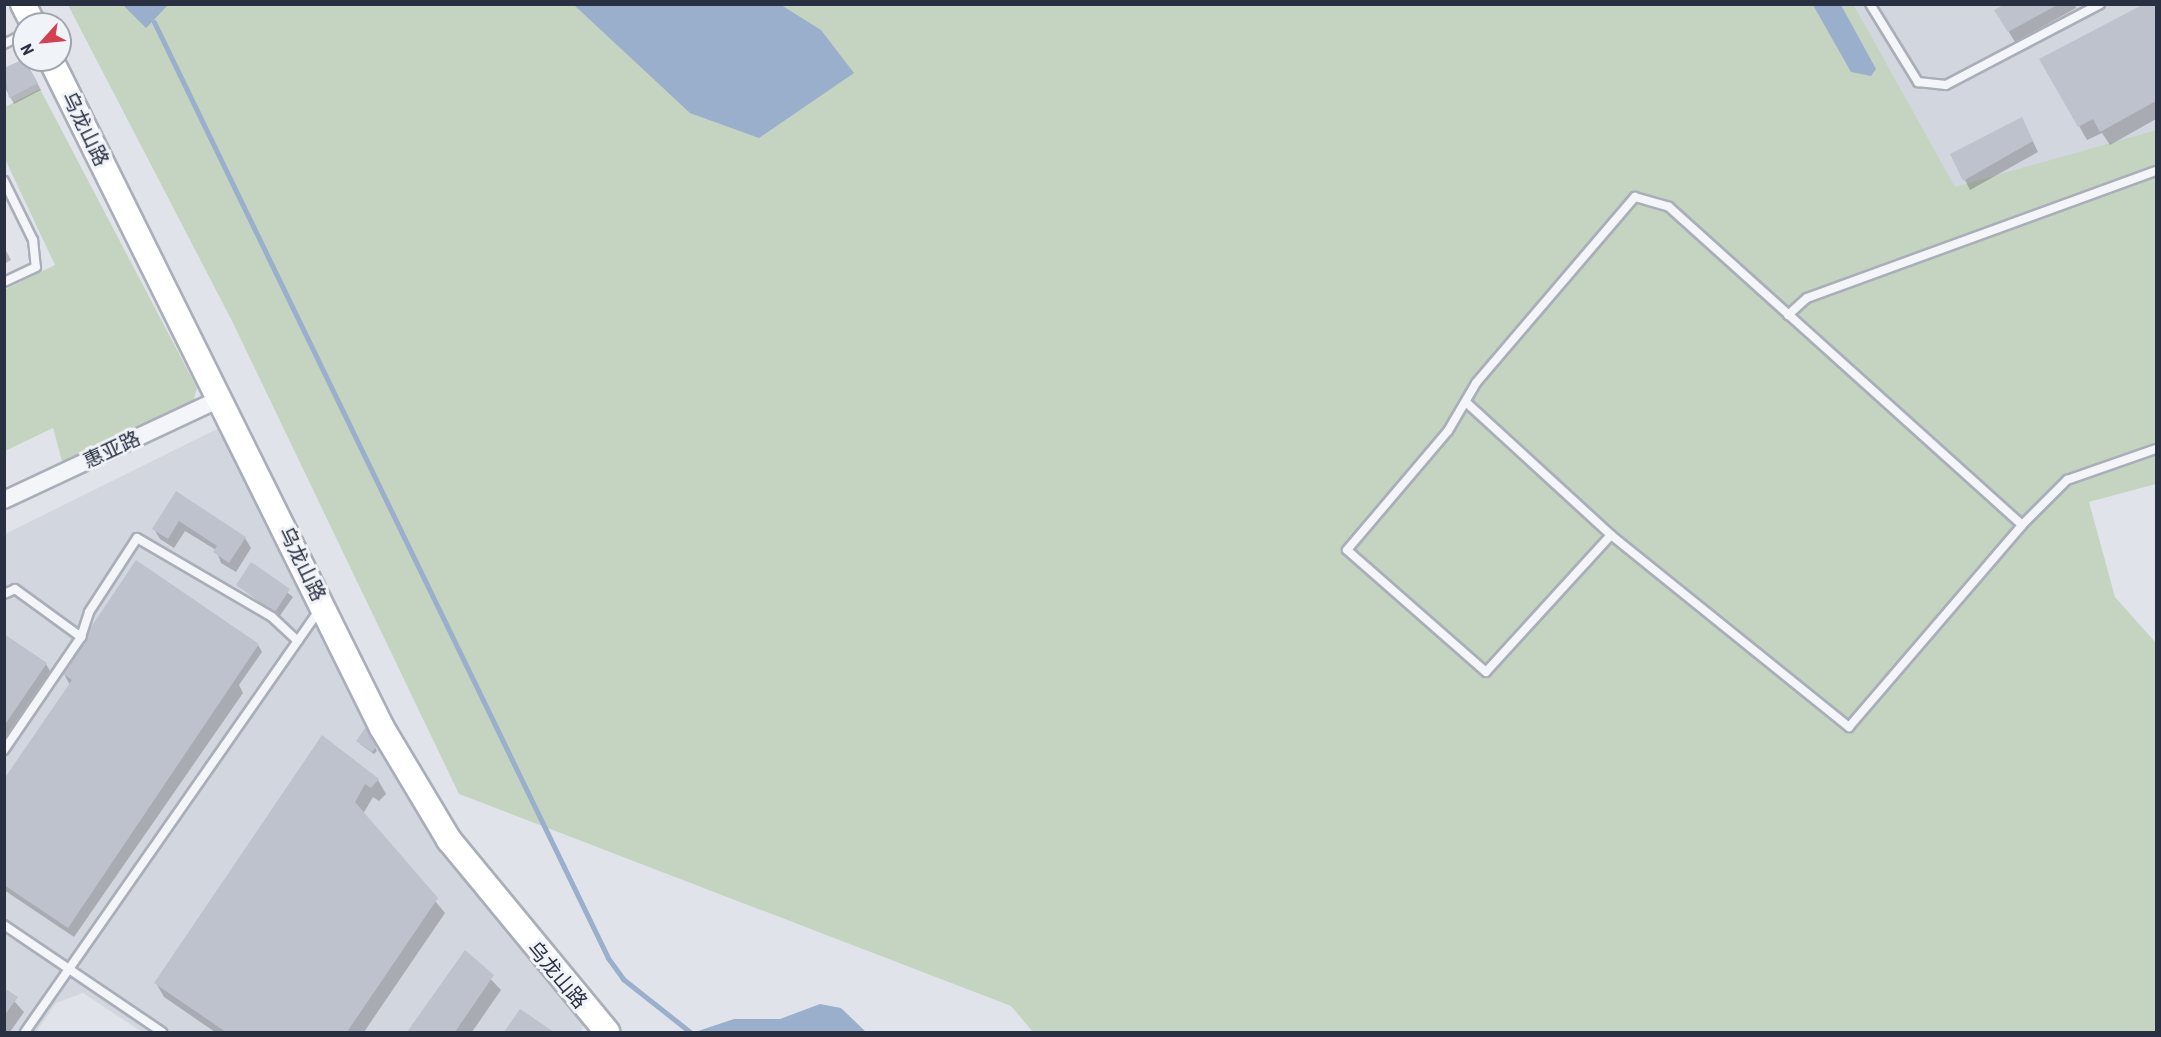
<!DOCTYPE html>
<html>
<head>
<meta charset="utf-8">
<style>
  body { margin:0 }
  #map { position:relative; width:2161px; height:1037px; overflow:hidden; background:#e0e4ea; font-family:"Roboto Condensed","Noto Sans SC",sans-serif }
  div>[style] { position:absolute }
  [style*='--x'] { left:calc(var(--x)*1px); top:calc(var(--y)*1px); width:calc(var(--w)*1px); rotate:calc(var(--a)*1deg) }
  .built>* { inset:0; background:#d2d6df }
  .green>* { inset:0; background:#c5d4c1 }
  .water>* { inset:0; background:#9aafcb }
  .shadow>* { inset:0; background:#0003 }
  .stream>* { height:5px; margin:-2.5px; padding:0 2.5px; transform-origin:2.5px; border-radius:2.5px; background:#9aafcb }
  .building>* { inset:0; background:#bdc2cd }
  .roads { filter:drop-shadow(2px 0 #a9aeb8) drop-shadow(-2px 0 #a9aeb8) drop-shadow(0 2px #a9aeb8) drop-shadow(0 -2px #a9aeb8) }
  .lane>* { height:8px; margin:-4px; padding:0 4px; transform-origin:4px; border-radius:4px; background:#f3f5f8 }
  .street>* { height:16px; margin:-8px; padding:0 8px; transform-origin:8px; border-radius:8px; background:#f3f5f8 }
  .secondary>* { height:24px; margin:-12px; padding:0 12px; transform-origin:12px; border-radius:12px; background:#fff }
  span { translate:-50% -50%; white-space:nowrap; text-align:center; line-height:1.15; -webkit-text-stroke:6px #f0f3f7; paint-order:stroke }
  .street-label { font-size:20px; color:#283042 }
  .frame { position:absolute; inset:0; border:6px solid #283042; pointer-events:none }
  .north { position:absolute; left:12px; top:12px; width:60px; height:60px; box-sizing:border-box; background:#f0f3f7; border:2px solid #a0a5af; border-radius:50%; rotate:243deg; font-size:16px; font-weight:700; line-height:24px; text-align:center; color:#283042 }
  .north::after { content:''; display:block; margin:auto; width:21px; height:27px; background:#d4404f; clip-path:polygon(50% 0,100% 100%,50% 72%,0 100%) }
</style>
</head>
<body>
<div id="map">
  <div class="built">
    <i style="clip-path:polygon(1854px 5px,2156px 5px,2156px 130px,1955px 188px)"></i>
    <i style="clip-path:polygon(223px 426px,424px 821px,583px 1025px,581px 1032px,142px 1032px,83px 993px,56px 1003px,36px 1032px,5px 1032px,5px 534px)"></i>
  </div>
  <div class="green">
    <i style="clip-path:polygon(68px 5px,1854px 5px,1955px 187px,2156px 130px,2156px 484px,2089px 502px,2115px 597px,2156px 643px,2156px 1032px,1033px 1032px,1011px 1006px,459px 794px,232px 321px)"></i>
    <i style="clip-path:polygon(40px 89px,197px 388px,193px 402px,63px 465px,53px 428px,5px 451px,4px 290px,55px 265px,5px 159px,5px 107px)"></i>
  </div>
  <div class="water">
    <i style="clip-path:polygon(123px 5px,168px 5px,146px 28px)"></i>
    <i style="clip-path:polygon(574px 5px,781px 5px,821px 30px,854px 73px,759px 138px,690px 113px)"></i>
    <i style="clip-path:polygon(1813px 5px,1841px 5px,1876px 69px,1871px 76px,1851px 72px)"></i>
    <i style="clip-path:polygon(820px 1004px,841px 1008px,866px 1032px,695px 1032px,734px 1019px,780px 1019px)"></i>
  </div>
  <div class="shadow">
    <i style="clip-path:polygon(2009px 4px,2075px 4px,2076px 8px,2015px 42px,1996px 11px)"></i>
    <i style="clip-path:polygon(2147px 4px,2156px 4px,2156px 119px,2110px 145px,2102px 133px,2087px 140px,2041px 59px)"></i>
    <i style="clip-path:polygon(25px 60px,41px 90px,14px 104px,4px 86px,4px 70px)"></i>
    <i style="clip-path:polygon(2027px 129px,2038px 152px,1970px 190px,1952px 154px)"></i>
    <i style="clip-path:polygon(4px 247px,11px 260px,4px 264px)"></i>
    <i style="clip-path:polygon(176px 493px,245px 538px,251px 548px,236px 572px,221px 563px,216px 550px,185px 531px,174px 548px,160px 539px,154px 529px)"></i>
    <i style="clip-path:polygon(251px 564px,293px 597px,279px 617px,238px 585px)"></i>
    <i style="clip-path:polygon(4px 636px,46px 664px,54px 678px,4px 751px)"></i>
    <i style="clip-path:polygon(258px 645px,262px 652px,239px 685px,243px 693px,74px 937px,4px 890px,4px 782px,70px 685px,63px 672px)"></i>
    <i style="clip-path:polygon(366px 730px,377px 751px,374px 754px,360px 744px)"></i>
    <i style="clip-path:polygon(322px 737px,378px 780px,386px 794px,379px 801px,373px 797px,363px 814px,445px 913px,364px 1032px,215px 1032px,164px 997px,156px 983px)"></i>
    <i style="clip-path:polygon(465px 952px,501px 990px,472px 1032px,409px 1032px)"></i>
    <i style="clip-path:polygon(4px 990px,24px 1012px,10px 1032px,4px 1032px)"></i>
    <i style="clip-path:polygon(521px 1011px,551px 1032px,506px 1032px)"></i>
  </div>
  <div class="stream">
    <i style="--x:154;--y:22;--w:1040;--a:64.12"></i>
    <i style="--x:608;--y:958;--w:26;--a:54"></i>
    <i style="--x:623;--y:979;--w:85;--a:38.3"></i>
  </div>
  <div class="building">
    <i style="clip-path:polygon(2006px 4px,2059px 4px,2008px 32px,1994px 10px)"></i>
    <i style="clip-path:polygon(2144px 4px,2156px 4px,2156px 101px,2100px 132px,2093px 119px,2078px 127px,2039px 59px)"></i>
    <i style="clip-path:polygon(24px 59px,38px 83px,9px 98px,4px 68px)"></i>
    <i style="clip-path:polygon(2022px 117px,2033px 141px,1963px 181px,1950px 154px)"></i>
    <i style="clip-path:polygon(176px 491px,246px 537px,229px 563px,213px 552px,217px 546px,179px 521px,168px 539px,152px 529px)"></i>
    <i style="clip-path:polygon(136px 560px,259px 644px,68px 928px,4px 885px,4px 779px,72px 680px,61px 672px)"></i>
    <i style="clip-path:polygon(251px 562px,290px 589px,275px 612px,236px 585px)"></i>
    <i style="clip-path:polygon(4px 634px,47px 663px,4px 726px)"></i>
    <i style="clip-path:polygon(366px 727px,376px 747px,372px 752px,356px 741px)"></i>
    <i style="clip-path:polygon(322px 735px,379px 779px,371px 788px,365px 784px,355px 802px,438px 898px,347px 1032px,226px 1032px,154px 983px)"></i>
    <i style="clip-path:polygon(465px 950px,494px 975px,455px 1032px,407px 1032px)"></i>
    <i style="clip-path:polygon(4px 988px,18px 997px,4px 1016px)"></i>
    <i style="clip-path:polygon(520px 1009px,554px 1032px,504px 1032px)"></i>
  </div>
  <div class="roads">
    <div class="lane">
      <i style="--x:1870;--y:4;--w:92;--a:58.4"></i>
      <i style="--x:1918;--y:82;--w:28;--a:6"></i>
      <i style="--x:1946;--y:85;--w:174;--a:-27.7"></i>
      <i style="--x:4;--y:44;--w:22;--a:-27"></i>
      <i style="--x:4;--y:181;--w:66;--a:63.8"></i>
      <i style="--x:33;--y:240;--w:27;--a:84"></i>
      <i style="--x:36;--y:267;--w:35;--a:155"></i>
      <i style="--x:1788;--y:315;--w:25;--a:-42"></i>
      <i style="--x:1807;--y:298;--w:371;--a:-20"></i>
      <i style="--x:1468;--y:404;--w:194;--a:42.5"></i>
      <i style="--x:1611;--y:535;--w:306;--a:38.9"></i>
      <i style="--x:1849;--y:727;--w:266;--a:-49.4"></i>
      <i style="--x:2022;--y:525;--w:64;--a:-45"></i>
      <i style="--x:2067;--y:480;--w:94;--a:-19.2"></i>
      <i style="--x:1611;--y:535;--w:185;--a:132.4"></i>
      <i style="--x:1486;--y:672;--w:185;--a:-138.7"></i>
      <i style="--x:1347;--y:550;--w:156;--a:-49.7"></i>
      <i style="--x:1448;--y:431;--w:56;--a:-59.7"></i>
      <i style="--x:1476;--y:383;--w:245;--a:-49.5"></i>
      <i style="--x:1635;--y:197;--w:35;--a:16"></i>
      <i style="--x:1669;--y:207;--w:475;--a:42"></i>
      <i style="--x:4;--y:594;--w:12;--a:-24"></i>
      <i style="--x:15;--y:589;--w:82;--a:36"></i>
      <i style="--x:4;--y:750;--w:137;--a:-55.7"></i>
      <i style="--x:81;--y:637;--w:26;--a:-72"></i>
      <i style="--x:89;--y:612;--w:88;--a:-57"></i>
      <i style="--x:137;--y:538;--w:156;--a:30.3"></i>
      <i style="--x:272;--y:617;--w:35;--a:43"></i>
      <i style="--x:4;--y:925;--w:191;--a:34.1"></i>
      <i style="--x:25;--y:1032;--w:516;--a:-55.11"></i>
    </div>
    <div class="street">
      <i style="--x:4;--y:500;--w:238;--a:-25.1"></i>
    </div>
    <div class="secondary">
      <i style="--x:23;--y:4;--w:22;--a:63"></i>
      <i style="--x:51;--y:60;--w:746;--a:63.64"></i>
      <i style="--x:382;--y:728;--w:131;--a:59.1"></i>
      <i style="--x:449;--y:840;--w:249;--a:50.5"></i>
    </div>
  </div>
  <div class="street-label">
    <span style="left:85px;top:129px;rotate:64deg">乌龙山路</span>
    <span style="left:112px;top:450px;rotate:-25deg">惠亚路</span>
    <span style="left:302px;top:564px;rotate:64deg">乌龙山路</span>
    <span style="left:557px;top:975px;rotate:50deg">乌龙山路</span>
  </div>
  <div class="frame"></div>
  <div class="north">N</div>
</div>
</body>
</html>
